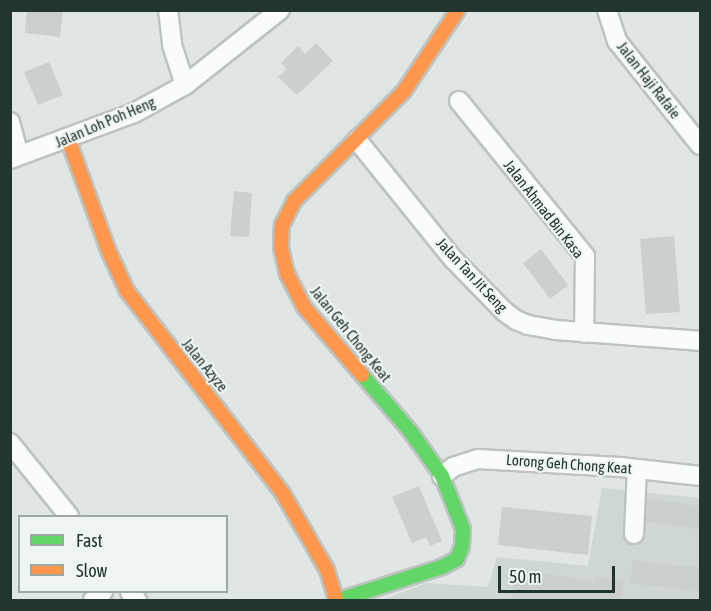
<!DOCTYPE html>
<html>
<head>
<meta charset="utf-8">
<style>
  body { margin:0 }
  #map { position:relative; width:711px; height:611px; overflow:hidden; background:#e0e6e3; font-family:"Asap Condensed",sans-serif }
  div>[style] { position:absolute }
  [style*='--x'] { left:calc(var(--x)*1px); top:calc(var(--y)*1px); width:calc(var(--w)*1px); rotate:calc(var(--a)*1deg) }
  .built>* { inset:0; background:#cfd7d3 }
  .building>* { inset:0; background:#cbcfce }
  .roads { filter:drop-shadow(2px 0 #bdc3c0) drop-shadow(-2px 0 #bdc3c0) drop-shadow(0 2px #bdc3c0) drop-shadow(0 -2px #bdc3c0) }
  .street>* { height:18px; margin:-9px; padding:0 9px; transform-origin:9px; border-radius:9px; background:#fafbfb }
  .fast>* { height:14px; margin:-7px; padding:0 7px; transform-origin:7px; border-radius:7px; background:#63d668 }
  .slow>* { height:14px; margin:-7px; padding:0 7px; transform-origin:7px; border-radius:7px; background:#ff974d }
  span { translate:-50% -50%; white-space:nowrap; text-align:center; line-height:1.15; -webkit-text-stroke:4.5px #eef5f2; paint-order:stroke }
  .street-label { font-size:15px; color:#223530 }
  .frame { position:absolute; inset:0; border:12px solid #223530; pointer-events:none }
  .legend { position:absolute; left:18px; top:515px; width:210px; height:78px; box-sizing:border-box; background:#eef5f2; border:2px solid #9ca8a4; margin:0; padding:8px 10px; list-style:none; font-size:18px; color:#223530 }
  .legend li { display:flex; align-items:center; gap:12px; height:30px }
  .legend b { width:30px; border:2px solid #9ca8a4 }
  .scale { position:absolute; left:498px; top:566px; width:117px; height:27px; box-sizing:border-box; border:3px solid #223530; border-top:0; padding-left:8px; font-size:18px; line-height:21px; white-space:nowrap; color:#223530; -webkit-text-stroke:4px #eef5f2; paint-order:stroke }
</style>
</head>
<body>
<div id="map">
  <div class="built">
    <i style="clip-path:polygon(602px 488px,700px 498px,700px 600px,382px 600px,427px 583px,488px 587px,497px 557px,588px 566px)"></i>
  </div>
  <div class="building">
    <i style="clip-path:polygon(27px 10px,63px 10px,60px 37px,25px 33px)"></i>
    <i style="clip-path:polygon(316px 43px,333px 61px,297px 95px,278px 77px,287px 69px,281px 63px,298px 46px,305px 54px)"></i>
    <i style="clip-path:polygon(49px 62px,63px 95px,38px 105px,24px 72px)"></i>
    <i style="clip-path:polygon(234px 191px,252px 193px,249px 237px,230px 236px)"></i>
    <i style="clip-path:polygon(674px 236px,680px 312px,646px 314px,640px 239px)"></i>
    <i style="clip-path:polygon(541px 249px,568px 285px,550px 299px,523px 263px)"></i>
    <i style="clip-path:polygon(419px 486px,442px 541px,430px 546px,426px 537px,412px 543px,392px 497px)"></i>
    <i style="clip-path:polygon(647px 499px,700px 506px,700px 529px,646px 522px)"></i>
    <i style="clip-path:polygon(502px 507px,592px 516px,588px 555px,498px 545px)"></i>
    <i style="clip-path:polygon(633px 560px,700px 568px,700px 592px,630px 583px)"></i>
    <i style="clip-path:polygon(516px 570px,594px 581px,595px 577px,624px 581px,622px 600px,512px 600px)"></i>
  </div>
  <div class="roads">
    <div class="street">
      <i style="--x:168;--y:10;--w:35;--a:83"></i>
      <i style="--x:172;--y:45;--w:42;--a:72"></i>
      <i style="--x:607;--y:10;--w:33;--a:72"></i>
      <i style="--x:617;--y:41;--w:133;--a:51.4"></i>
      <i style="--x:459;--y:101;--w:200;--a:50.9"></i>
      <i style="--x:585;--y:256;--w:77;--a:90.7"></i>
      <i style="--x:10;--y:122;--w:34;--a:75"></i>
      <i style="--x:357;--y:140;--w:154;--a:51.1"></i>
      <i style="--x:454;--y:260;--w:73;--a:45.6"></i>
      <i style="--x:505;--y:312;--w:14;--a:36"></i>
      <i style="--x:516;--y:320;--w:13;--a:23"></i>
      <i style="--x:528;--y:325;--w:27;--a:10"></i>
      <i style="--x:555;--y:330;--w:145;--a:4.3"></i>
      <i style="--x:10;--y:159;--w:132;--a:-20.4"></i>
      <i style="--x:134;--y:113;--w:58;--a:-28.8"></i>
      <i style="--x:185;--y:85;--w:121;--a:-38.3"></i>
      <i style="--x:10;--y:443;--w:94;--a:51.1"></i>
      <i style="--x:442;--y:476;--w:14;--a:-39"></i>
      <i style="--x:453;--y:467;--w:26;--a:-18"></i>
      <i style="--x:478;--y:459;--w:142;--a:3.2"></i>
      <i style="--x:620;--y:467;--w:81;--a:6.4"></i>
      <i style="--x:634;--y:534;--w:65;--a:-87.4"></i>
      <i style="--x:130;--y:592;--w:11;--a:49"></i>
      <i style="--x:93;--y:600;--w:13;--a:-39"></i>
    </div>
    <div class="fast">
      <i style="--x:339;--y:600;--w:108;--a:-17.8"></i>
      <i style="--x:442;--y:567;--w:17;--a:-28"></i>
      <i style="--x:457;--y:559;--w:14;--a:-69"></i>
      <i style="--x:462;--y:546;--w:17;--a:-87"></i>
      <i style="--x:463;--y:529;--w:57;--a:-111.6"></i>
      <i style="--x:442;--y:476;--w:55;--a:-125.4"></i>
      <i style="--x:410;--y:431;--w:74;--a:-130.6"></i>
    </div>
    <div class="slow">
      <i style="--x:68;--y:139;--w:120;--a:70.1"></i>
      <i style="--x:109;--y:252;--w:43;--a:65.2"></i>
      <i style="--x:127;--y:291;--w:254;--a:52.4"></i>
      <i style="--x:282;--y:492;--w:90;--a:60"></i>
      <i style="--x:327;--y:570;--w:31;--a:73"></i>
      <i style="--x:362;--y:375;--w:89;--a:-130.5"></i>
      <i style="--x:304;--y:307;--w:37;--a:-117"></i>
      <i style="--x:287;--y:274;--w:27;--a:-103"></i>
      <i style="--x:281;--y:248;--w:23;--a:-88"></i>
      <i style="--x:282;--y:225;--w:27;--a:-63"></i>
      <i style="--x:294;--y:201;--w:156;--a:-45"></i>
      <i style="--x:404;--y:91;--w:97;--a:-56.3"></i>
    </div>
  </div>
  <div class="street-label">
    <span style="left:649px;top:80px;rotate:52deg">Jalan Haji Rafaie</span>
    <span style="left:105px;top:122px;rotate:-23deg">Jalan Loh Poh Heng</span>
    <span style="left:544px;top:209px;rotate:52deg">Jalan Ahmad Bin Kasa</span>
    <span style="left:472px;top:275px;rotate:47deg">Jalan Tan Jit Seng</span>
    <span style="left:351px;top:334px;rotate:51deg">Jalan Geh Chong Keat</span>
    <span style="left:205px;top:365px;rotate:51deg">Jalan Azyze</span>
    <span style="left:569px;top:464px;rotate:4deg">Lorong Geh Chong Keat</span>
  </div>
  <div class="frame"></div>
  <ul class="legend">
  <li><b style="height:8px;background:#63d668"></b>Fast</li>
  <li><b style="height:8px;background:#ff974d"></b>Slow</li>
  </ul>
  <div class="scale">50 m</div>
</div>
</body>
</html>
